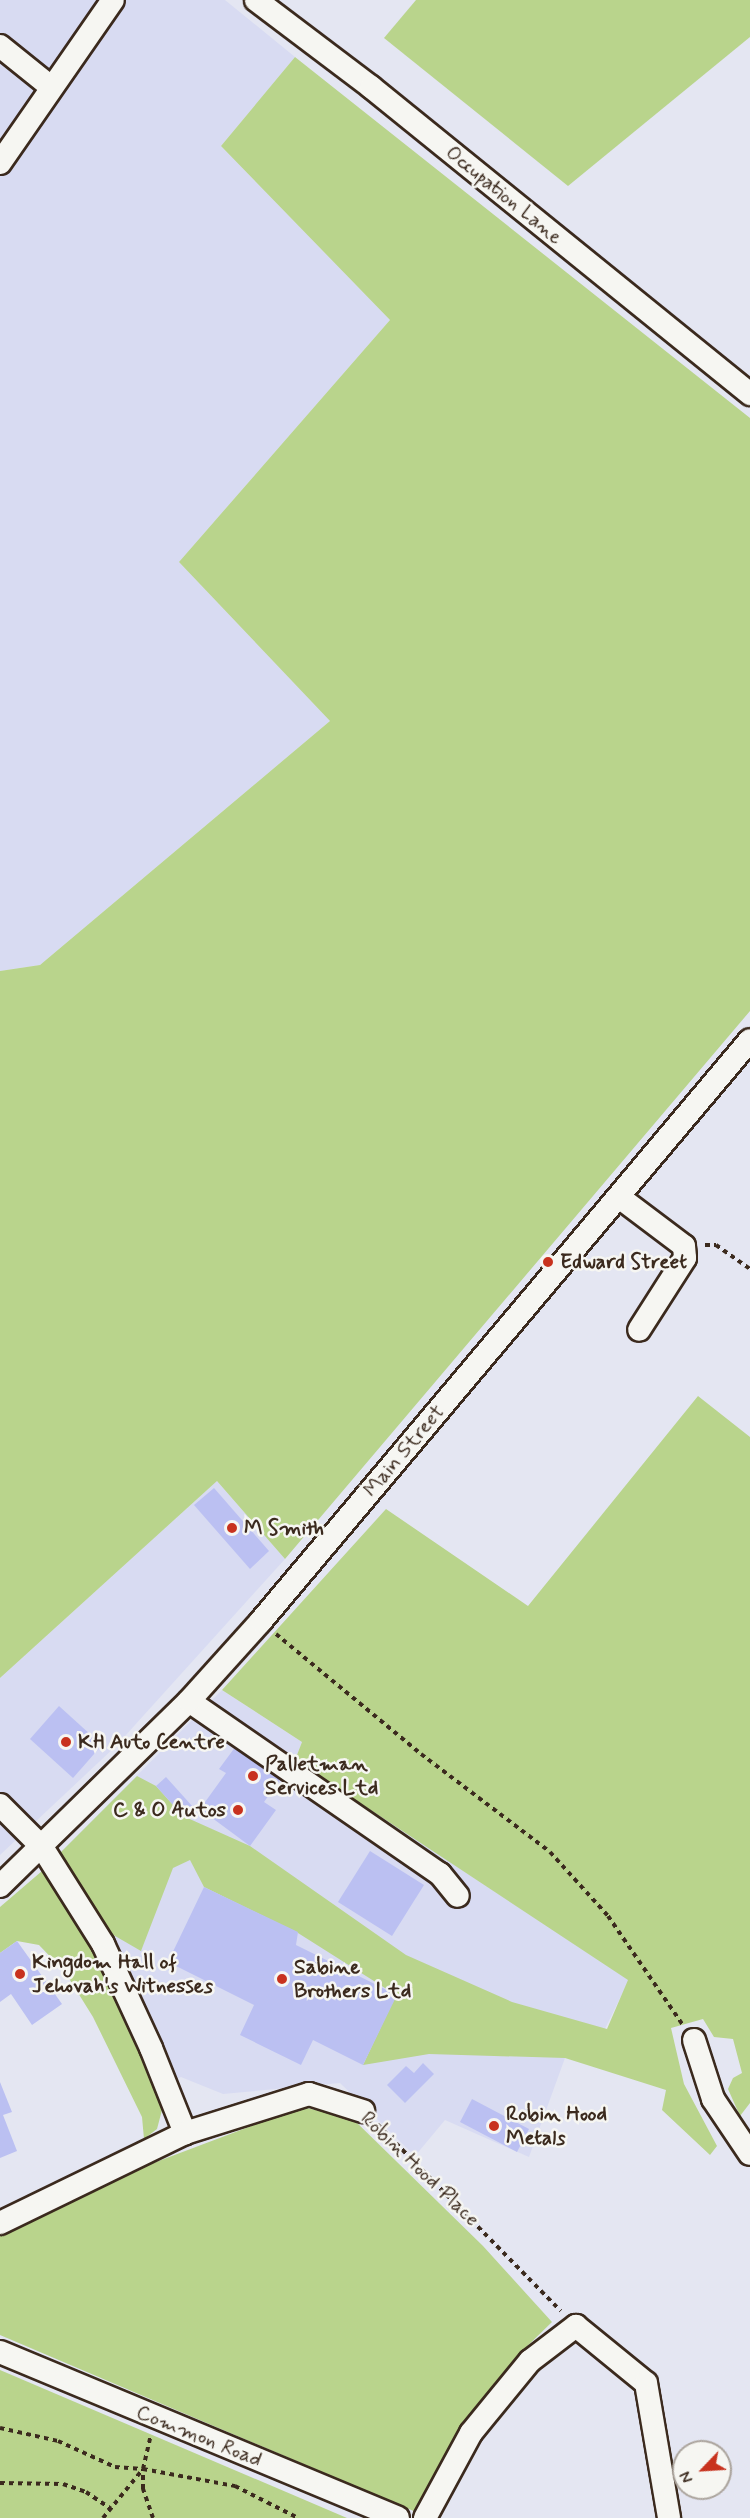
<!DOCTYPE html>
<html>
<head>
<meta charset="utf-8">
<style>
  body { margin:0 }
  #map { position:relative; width:750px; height:2518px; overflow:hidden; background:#e4e6f2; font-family:Mynerve,sans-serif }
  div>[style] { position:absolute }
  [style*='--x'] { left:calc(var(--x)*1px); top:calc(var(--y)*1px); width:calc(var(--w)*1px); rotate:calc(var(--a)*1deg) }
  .built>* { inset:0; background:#d8dbf2 }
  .green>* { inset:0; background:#b9d48c }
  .building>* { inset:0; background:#bbc0f2 }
  .path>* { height:4px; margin-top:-2px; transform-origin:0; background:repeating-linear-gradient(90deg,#3b2a1e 0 4.5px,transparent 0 9px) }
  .roads { filter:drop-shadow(2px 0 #3b2a1e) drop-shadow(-2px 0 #3b2a1e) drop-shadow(0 2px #3b2a1e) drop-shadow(0 -2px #3b2a1e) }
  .minor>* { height:22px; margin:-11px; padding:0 11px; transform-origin:11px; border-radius:11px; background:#f6f6f2 }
  .dots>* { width:16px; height:16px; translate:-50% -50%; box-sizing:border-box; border:3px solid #f6f6f2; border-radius:50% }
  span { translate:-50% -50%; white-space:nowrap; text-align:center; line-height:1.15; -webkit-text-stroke:5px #f6f6f2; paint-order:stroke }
  .street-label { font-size:21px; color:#3b2a1e }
  .poi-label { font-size:21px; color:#3b2a1e; font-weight:700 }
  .left { translate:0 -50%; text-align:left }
  .right { translate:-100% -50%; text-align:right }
  .north { position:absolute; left:672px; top:2440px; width:60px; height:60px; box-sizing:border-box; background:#f6f6f2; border:2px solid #aba49d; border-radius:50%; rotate:245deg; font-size:16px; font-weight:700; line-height:24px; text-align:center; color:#3b2a1e }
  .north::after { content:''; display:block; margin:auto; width:21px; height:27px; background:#c8321e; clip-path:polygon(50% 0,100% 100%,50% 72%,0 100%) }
</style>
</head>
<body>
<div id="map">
  <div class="built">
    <i style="clip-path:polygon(0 0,225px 0,295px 57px,221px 146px,390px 320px,179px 562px,330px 721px,40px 965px,0 971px)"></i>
    <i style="clip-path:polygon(217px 1481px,285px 1559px,116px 1746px,0 1855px,0 1678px)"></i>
    <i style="clip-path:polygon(222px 1690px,302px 1742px,295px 1760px,629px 1980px,598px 2043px,565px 2058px,529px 2157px,445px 2120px,415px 2156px,340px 2083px,223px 2094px,181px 2077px,156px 2088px,98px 1958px,42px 1871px)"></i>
  </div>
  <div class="green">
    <i style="clip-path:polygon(416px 0,750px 0,750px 37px,568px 186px,384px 38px)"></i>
    <i style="clip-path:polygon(295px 57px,750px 418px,750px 1011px,285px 1559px,217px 1481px,0 1678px,0 971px,40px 965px,330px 721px,179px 562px,390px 320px,221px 146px)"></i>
    <i style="clip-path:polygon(698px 1396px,750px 1437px,750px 2103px,740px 2116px,728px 2089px,733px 2078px,742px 2073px,733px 2039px,714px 2037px,703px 2019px,671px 2028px,684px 2084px,717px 2146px,710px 2155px,662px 2110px,666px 2090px,565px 2058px,429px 2054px,363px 2065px,396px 1995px,298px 1933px,204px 1887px,190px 1860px,173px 1868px,141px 1951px,103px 1929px,56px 1857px,137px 1776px,156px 1786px,183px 1816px,250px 1846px,406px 1955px,512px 2002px,607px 2029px,628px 1980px,295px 1760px,302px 1742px,222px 1690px,386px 1509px,528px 1606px)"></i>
    <i style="clip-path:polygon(42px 1871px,98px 1958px,156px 2088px,162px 2110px,157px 2129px,144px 2139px,142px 2117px,93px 2017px,65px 1972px,39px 1945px,17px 1941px,0 1953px,0 1907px)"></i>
    <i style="clip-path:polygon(302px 2107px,352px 2118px,483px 2246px,552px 2322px,515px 2358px,457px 2433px,416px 2512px,0 2335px,0 2235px,119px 2176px)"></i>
    <i style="clip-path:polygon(0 2370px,347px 2518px,0 2518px)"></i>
  </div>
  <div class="building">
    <i style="clip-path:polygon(214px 1488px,269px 1551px,250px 1569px,194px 1505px)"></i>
    <i style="clip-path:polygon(59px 1706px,102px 1745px,73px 1778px,30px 1739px)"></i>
    <i style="clip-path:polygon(236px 1746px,281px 1778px,264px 1802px,276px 1810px,250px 1846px,200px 1809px,226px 1773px,219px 1769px)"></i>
    <i style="clip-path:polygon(166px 1777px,193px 1807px,183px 1816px,156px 1786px)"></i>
    <i style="clip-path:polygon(370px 1851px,424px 1885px,392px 1936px,338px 1902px)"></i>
    <i style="clip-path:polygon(204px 1887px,298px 1932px,296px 1945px,397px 1995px,363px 2065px,313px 2040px,301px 2065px,240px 2035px,254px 2005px,168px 1962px)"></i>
    <i style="clip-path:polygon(17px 1941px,62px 2004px,32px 2025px,11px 1994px,0 2002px,0 1953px)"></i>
    <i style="clip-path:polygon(423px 2063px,434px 2074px,405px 2103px,387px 2085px,406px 2066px,414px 2073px)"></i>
    <i style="clip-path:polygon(0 2082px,12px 2112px,3px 2115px,17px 2151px,0 2158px)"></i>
    <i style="clip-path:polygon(472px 2099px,529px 2129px,517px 2152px,460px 2122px)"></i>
  </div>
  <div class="path">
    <i style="--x:705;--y:1245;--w:11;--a:0"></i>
    <i style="--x:716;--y:1245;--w:42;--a:35.2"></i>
    <i style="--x:276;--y:1634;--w:188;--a:39.6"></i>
    <i style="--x:421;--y:1754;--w:162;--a:37.2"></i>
    <i style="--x:550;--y:1852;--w:86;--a:47.8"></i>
    <i style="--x:608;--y:1916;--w:132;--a:55.5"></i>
    <i style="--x:377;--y:2124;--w:262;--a:45.5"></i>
    <i style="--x:0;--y:2428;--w:59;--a:12.6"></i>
    <i style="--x:58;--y:2441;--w:63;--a:24.5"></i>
    <i style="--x:115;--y:2467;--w:28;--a:4"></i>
    <i style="--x:0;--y:2483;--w:63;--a:0.9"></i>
    <i style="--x:63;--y:2484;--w:24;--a:19"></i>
    <i style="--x:86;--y:2492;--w:30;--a:34"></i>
    <i style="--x:103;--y:2518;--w:63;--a:-50.8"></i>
    <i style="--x:143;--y:2469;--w:35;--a:-77"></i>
    <i style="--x:153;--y:2518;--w:31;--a:-109"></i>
    <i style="--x:143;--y:2489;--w:20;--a:-90"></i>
    <i style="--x:143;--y:2469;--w:94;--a:10.5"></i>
    <i style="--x:235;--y:2486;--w:71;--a:26.9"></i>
  </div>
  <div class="roads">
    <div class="minor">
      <i style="--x:256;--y:0;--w:144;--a:37.1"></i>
      <i style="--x:371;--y:87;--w:488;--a:39"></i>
      <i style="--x:0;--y:46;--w:65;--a:38.8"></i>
      <i style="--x:0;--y:163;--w:198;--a:-55.3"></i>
      <i style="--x:619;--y:1197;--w:81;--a:37"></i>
      <i style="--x:684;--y:1246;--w:12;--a:85"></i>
      <i style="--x:685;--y:1258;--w:85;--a:122.6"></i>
      <i style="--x:189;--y:1701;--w:305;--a:34.6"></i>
      <i style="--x:440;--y:1874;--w:28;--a:51"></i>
      <i style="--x:0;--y:1805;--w:59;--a:45"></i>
      <i style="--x:42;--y:1847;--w:115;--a:57.8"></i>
      <i style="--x:103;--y:1944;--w:115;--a:65.2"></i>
      <i style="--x:151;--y:2048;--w:92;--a:68.2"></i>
      <i style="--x:0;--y:1886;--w:264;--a:-44.4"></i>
      <i style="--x:189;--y:1701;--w:108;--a:-48"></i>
      <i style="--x:261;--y:1621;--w:759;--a:-49.91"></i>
      <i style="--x:694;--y:2040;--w:62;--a:72.1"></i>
      <i style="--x:713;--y:2099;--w:66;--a:56.1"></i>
      <i style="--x:0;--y:2223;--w:206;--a:-25.9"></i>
      <i style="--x:185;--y:2133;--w:130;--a:-17.5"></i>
      <i style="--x:309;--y:2094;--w:57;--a:17.5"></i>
      <i style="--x:0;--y:2352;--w:431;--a:22.6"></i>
      <i style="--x:425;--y:2518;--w:97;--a:-61.6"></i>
      <i style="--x:471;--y:2433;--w:93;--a:-50.7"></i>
      <i style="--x:530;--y:2361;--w:58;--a:-37.3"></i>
      <i style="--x:576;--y:2326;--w:90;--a:39.2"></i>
      <i style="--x:646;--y:2383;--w:137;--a:80.3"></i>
    </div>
  </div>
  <div class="dots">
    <i style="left:548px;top:1262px;background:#c8321e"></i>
    <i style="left:232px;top:1528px;background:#c8321e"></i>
    <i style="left:66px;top:1742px;background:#c8321e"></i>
    <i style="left:253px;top:1776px;background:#c8321e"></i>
    <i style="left:238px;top:1810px;background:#c8321e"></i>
    <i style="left:20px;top:1974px;background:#c8321e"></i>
    <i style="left:282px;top:1979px;background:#c8321e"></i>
    <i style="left:494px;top:2126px;background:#c8321e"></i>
  </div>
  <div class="street-label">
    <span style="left:504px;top:195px;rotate:39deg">Occupation Lane</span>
    <span style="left:404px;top:1451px;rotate:-50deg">Main Street</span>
    <span style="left:420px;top:2169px;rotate:44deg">Robin Hood Place</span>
    <span style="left:199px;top:2436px;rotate:22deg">Common Road</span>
  </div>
  <div class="poi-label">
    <span class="left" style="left:560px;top:1262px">Edward Street</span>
    <span class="left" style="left:244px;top:1528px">M Smith</span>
    <span class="left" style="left:78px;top:1742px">KH Auto Centre</span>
    <span class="left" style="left:265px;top:1776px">Palletman<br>Services Ltd</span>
    <span class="right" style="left:226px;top:1810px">C &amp; O Autos</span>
    <span class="left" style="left:32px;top:1974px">Kingdom Hall of<br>Jehovah's Witnesses</span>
    <span class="left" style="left:294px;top:1979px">Sabine<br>Brothers Ltd</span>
    <span class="left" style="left:506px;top:2126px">Robin Hood<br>Metals</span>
  </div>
  <div class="north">N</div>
</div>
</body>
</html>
